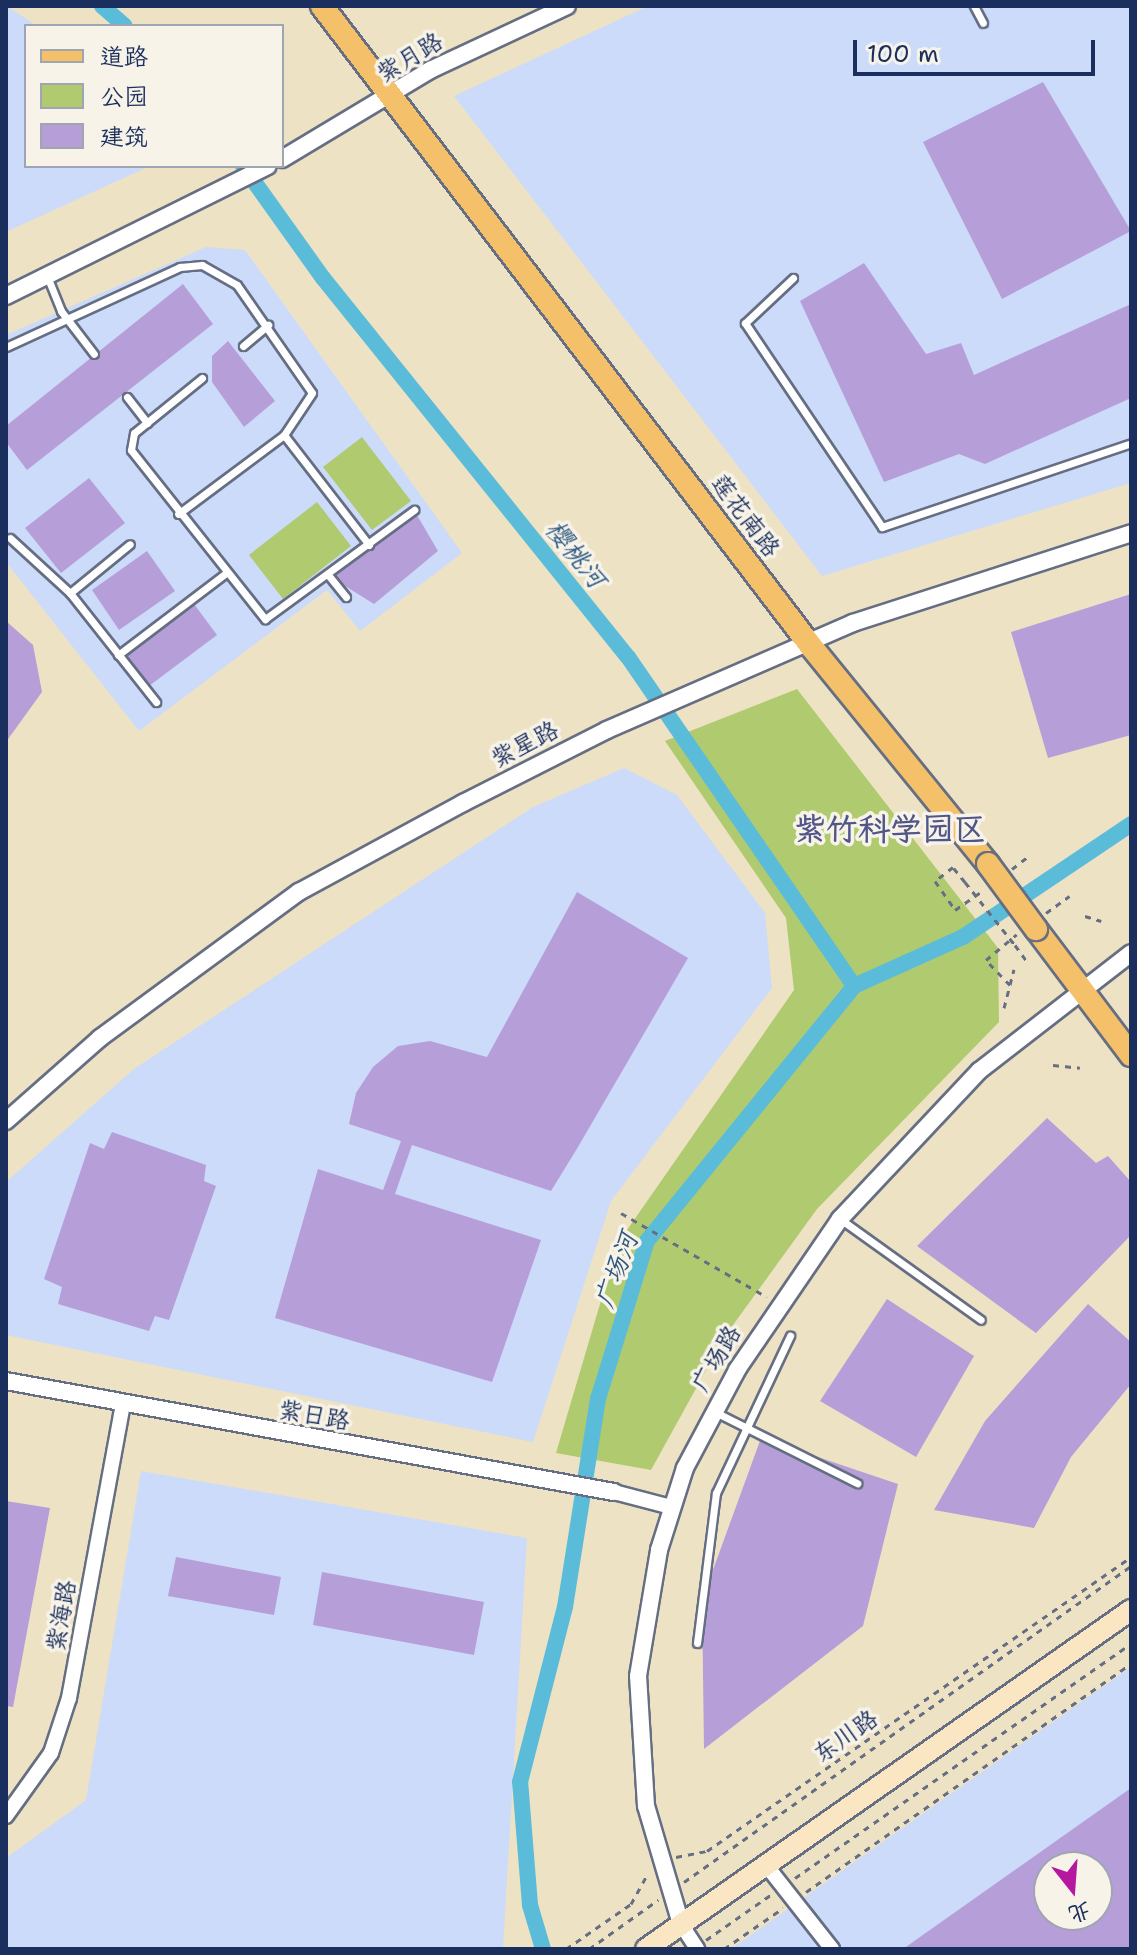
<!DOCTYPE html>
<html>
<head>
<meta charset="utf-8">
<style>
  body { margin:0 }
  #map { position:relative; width:1137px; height:1955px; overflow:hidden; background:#eee2c4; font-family:"Shantell Sans","LXGW WenKai TC",sans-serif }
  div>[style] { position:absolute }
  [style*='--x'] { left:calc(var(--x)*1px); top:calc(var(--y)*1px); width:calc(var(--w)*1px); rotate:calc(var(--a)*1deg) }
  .built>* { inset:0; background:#ccdbfa }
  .green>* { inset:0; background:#b0ca6f }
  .canal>* { height:16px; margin:-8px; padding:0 8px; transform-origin:8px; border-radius:8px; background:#5bbcda }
  .building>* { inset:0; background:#b69fd8 }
  .path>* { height:3px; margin-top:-1.5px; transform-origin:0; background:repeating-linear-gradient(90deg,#656e82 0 6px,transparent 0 12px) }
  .roads { filter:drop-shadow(2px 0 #656e82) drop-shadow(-2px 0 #656e82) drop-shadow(0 2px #656e82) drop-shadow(0 -2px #656e82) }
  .service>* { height:7px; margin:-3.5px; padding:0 3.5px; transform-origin:3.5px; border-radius:3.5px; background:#fff }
  .minor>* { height:14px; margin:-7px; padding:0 7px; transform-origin:7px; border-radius:7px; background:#fff }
  .tertiary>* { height:16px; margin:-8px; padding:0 8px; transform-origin:8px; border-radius:8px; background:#fff }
  .secondary>* { height:20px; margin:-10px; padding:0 10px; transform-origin:10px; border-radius:10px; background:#fbe6c3 }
  .primary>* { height:22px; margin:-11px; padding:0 11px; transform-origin:11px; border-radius:11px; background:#f4c16a }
  .path-bridge>* { height:3px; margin-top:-1.5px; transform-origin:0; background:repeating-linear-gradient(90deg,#656e82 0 6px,transparent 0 12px) }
  .bridges { filter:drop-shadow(2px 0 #656e82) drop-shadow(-2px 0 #656e82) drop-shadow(0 2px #656e82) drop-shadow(0 -2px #656e82) }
  .primary-bridge>* { height:22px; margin:-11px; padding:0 11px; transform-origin:11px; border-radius:11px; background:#f4c16a }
  span { translate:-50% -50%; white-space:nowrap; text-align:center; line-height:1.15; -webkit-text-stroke:7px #f7f3e8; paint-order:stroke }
  .street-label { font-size:24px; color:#1b2f5e }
  .water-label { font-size:26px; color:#2e5983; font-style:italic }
  .district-label { font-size:32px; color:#515689; font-weight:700 }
  .frame { position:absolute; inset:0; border:8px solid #1b2f5e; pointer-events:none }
  .legend { position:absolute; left:24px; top:24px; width:260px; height:144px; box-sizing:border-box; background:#f7f3e8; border:2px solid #9fa5b1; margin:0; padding:10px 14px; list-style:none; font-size:24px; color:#1b2f5e }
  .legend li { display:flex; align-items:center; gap:16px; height:40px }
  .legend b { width:40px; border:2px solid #9fa5b1 }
  .north { position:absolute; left:1033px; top:1851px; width:80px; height:80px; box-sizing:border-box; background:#f7f3e8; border:2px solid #9fa5b1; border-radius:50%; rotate:163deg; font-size:22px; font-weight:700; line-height:32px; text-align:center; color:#1b2f5e }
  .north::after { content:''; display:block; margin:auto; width:28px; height:36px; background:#b5179e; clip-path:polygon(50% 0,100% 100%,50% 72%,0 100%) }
  .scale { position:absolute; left:853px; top:40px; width:242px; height:36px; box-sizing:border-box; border:4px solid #1b2f5e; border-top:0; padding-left:10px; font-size:24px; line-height:28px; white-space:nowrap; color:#1b2f5e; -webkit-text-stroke:6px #f7f3e8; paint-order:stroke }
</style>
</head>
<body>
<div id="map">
  <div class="built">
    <i style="clip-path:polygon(7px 6px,37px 26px,26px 26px,26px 166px,150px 166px,6px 232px)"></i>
    <i style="clip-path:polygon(648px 6px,1131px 6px,1131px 483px,822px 576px,454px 96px)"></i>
    <i style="clip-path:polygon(206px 247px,245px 250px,462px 553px,360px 631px,327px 590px,139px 731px,6px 562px,6px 335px)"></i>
    <i style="clip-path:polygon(624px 768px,677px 795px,765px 913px,772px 988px,611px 1201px,533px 1442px,6px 1335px,6px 1182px,134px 1069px,533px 807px)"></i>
    <i style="clip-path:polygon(141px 1471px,527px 1538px,503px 1949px,6px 1949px,6px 1858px,86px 1800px)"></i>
    <i style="clip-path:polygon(evenodd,1131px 1667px,1131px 1949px,731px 1949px,1131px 1667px,1049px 1867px,1097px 1867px,1097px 1915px,1049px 1915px,1049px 1867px)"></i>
  </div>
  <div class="green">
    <i style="clip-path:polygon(362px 437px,411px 501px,372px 530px,323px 467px)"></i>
    <i style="clip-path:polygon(317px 502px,351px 546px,283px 599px,249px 555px)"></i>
    <i style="clip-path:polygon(797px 689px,998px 948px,999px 1022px,817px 1209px,725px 1336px,651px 1470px,556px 1453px,618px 1243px,794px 990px,786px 918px,665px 741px)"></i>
  </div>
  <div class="canal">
    <i style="--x:102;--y:6;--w:30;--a:41"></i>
    <i style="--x:243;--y:166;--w:138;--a:54.5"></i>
    <i style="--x:323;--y:278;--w:486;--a:51.2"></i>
    <i style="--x:628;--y:657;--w:399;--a:55.5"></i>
    <i style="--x:543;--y:1949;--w:46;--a:-106.5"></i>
    <i style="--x:530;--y:1905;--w:123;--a:-94.6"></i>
    <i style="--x:520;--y:1782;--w:181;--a:-75.6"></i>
    <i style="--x:565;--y:1607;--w:211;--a:-81"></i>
    <i style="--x:598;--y:1399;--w:165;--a:-72.8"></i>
    <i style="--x:647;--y:1241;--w:328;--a:-50.9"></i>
    <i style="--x:854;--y:986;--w:120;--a:-24.2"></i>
    <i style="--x:963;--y:937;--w:202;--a:-33.9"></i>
  </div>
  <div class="building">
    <i style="clip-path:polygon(1043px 82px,1131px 231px,1002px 299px,923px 142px)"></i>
    <i style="clip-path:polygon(864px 263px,926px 354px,961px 343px,974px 375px,1131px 304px,1131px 398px,985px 464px,959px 454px,884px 482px,800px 301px)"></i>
    <i style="clip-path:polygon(183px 284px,213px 324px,27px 470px,6px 442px,6px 426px)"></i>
    <i style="clip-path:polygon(228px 341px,275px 401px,244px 427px,212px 382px,212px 356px)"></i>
    <i style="clip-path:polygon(89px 478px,125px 523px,61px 573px,25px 528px)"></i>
    <i style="clip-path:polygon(414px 510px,438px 551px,374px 604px,329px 576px)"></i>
    <i style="clip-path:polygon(147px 551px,175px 591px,119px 630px,92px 590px)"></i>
    <i style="clip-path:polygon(1131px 594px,1131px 735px,1048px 758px,1011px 632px)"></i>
    <i style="clip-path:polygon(191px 600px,217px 635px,145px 689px,118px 655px)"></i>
    <i style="clip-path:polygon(6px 621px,33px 645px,42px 692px,6px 742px)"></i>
    <i style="clip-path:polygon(577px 892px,688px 958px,578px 1147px,551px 1191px,412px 1145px,395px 1194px,541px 1240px,492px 1382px,275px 1318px,318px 1169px,383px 1190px,401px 1141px,349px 1124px,356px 1093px,373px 1067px,398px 1046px,430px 1041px,487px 1057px)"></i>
    <i style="clip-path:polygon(1047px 1118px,1096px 1163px,1108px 1156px,1131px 1182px,1131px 1235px,1036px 1333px,917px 1246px)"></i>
    <i style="clip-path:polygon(112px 1132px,206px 1165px,204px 1181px,216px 1186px,169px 1320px,155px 1316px,149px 1331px,58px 1304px,62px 1287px,44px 1279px,90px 1143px,104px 1149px)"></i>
    <i style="clip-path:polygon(887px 1299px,974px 1356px,916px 1457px,820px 1401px)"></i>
    <i style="clip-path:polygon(1088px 1304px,1131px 1342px,1131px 1384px,1071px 1457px,1034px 1528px,934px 1510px,985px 1421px)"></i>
    <i style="clip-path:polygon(761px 1438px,898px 1484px,863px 1626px,704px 1749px,702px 1600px)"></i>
    <i style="clip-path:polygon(6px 1501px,50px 1508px,13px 1707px,6px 1706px)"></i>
    <i style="clip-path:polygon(176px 1557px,281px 1577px,274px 1615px,168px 1596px)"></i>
    <i style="clip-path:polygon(322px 1572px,484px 1602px,474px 1655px,313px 1625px)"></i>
    <i style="clip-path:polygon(evenodd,1131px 1788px,1131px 1949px,903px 1949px,1131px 1788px,1049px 1867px,1097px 1867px,1097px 1915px,1049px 1915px,1049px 1867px)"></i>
  </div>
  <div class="path">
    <i style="--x:1012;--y:869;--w:24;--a:-38"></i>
    <i style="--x:965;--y:882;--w:19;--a:-129"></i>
    <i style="--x:953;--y:867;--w:23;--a:142"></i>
    <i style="--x:935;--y:881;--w:35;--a:55"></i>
    <i style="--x:955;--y:910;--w:35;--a:-35"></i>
    <i style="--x:1046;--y:913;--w:29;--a:-36"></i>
    <i style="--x:1085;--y:916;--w:17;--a:17"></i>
    <i style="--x:1015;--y:945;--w:19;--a:54"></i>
    <i style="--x:1010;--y:985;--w:35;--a:-134"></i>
    <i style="--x:986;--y:960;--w:40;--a:-40"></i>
    <i style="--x:1004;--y:1008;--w:40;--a:-75.6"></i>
    <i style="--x:1053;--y:1065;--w:27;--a:6"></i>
    <i style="--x:621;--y:1213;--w:168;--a:29.9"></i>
    <i style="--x:676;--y:1857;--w:32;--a:-11"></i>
    <i style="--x:707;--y:1851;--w:516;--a:-34.74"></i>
    <i style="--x:795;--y:1878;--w:409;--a:-34.9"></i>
    <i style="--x:684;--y:1882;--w:547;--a:-35.26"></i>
    <i style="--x:806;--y:1892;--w:397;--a:-35.1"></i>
    <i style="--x:706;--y:1940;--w:80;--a:-34.9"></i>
    <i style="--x:566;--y:1949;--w:79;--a:-34.7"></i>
    <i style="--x:631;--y:1904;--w:35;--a:-61"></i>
    <i style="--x:589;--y:1949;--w:85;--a:-35.4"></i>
    <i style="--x:724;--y:1949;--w:72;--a:-34.8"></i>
  </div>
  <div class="roads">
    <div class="service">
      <i style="--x:974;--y:6;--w:19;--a:62"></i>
      <i style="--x:47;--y:276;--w:38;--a:68"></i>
      <i style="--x:61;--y:311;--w:54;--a:52.5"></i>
      <i style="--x:793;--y:278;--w:66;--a:136.8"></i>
      <i style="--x:745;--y:323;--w:246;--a:56.1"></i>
      <i style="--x:882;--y:527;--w:263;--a:-18.6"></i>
      <i style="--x:243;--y:346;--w:33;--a:-40"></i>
      <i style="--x:6;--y:347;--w:192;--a:-24.7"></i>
      <i style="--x:180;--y:267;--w:22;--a:-5"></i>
      <i style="--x:202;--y:265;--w:40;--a:29.7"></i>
      <i style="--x:237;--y:285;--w:131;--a:55.2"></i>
      <i style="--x:312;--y:393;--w:50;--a:123.7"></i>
      <i style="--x:284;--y:435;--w:132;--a:143.3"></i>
      <i style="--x:202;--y:378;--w:87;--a:141"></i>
      <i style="--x:134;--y:433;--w:17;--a:100"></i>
      <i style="--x:131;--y:450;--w:216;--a:51.6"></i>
      <i style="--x:265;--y:619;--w:185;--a:-36.2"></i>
      <i style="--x:127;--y:397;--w:33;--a:52"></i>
      <i style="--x:284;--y:435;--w:139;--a:52.3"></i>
      <i style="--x:10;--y:538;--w:81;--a:42.5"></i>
      <i style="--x:70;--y:593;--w:139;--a:51.7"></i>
      <i style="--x:329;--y:576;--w:27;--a:51"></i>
      <i style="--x:70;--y:593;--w:77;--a:-39.2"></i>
      <i style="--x:118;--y:655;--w:136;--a:-37.2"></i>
      <i style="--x:840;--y:1219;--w:173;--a:35.6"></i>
      <i style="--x:717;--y:1413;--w:157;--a:26.6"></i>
      <i style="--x:697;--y:1643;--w:151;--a:-82.8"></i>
      <i style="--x:716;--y:1493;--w:174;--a:-64.8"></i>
    </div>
    <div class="minor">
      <i style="--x:614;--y:1492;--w:59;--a:14.7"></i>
      <i style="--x:6;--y:1816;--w:77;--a:-54.5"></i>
      <i style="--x:51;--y:1753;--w:58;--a:-71.9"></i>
      <i style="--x:69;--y:1698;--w:295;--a:-79.6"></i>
      <i style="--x:766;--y:1865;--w:107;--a:51.8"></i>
      <i style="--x:681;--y:1924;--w:30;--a:57"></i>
    </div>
    <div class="tertiary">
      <i style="--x:282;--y:159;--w:173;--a:-31"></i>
      <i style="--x:430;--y:70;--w:151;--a:-25"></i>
      <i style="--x:6;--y:296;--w:292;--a:-26.4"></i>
      <i style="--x:6;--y:1121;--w:125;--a:-41.4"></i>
      <i style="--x:100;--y:1038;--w:247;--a:-36.3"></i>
      <i style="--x:299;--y:892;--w:187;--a:-28.5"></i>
      <i style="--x:463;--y:803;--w:161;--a:-26.9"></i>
      <i style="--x:607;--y:730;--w:268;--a:-23.5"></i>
      <i style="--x:853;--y:623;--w:292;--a:-17.9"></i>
      <i style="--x:6;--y:1381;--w:618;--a:10.35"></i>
      <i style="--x:681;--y:1924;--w:123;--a:-106.5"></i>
      <i style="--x:646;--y:1806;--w:130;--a:-93.5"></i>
      <i style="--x:638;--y:1676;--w:128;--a:-80.5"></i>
      <i style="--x:659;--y:1550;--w:86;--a:-72.4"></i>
      <i style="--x:685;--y:1468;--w:111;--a:-62"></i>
      <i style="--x:737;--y:1370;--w:183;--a:-55.7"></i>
      <i style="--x:840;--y:1219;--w:203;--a:-46.8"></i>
      <i style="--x:979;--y:1071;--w:192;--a:-37.8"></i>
    </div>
    <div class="secondary">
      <i style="--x:646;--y:1949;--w:592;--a:-34.95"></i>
    </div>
    <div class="primary">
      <i style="--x:322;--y:6;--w:804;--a:52.63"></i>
      <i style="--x:810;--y:645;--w:282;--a:50.9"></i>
      <i style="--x:1036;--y:929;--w:158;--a:53"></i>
    </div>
  </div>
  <div class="path-bridge">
    <i style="--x:965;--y:882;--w:80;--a:51.6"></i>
  </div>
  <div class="bridges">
    <div class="primary-bridge">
      <i style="--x:988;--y:864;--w:81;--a:53.6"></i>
    </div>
  </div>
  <div class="street-label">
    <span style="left:410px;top:58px;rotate:-31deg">紫月路</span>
    <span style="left:745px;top:516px;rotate:53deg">莲花南路</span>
    <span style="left:525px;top:745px;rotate:-27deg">紫星路</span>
    <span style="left:717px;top:1359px;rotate:-60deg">广场路</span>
    <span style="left:314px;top:1416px;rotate:10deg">紫日路</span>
    <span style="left:62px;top:1616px;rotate:-80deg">紫海路</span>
    <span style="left:846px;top:1737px;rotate:-35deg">东川路</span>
  </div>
  <div class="water-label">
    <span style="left:576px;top:554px;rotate:51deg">樱桃河</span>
    <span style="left:616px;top:1270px;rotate:-70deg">广场河</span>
  </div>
  <div class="district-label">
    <span style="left:890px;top:829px">紫竹科学园区</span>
  </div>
  <div class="frame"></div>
  <ul class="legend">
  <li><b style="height:10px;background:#f4c16a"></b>道路</li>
  <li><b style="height:22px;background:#b0ca6f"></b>公园</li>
  <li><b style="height:22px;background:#b69fd8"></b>建筑</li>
  </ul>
  <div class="north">北</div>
  <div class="scale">100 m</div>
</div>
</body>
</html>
